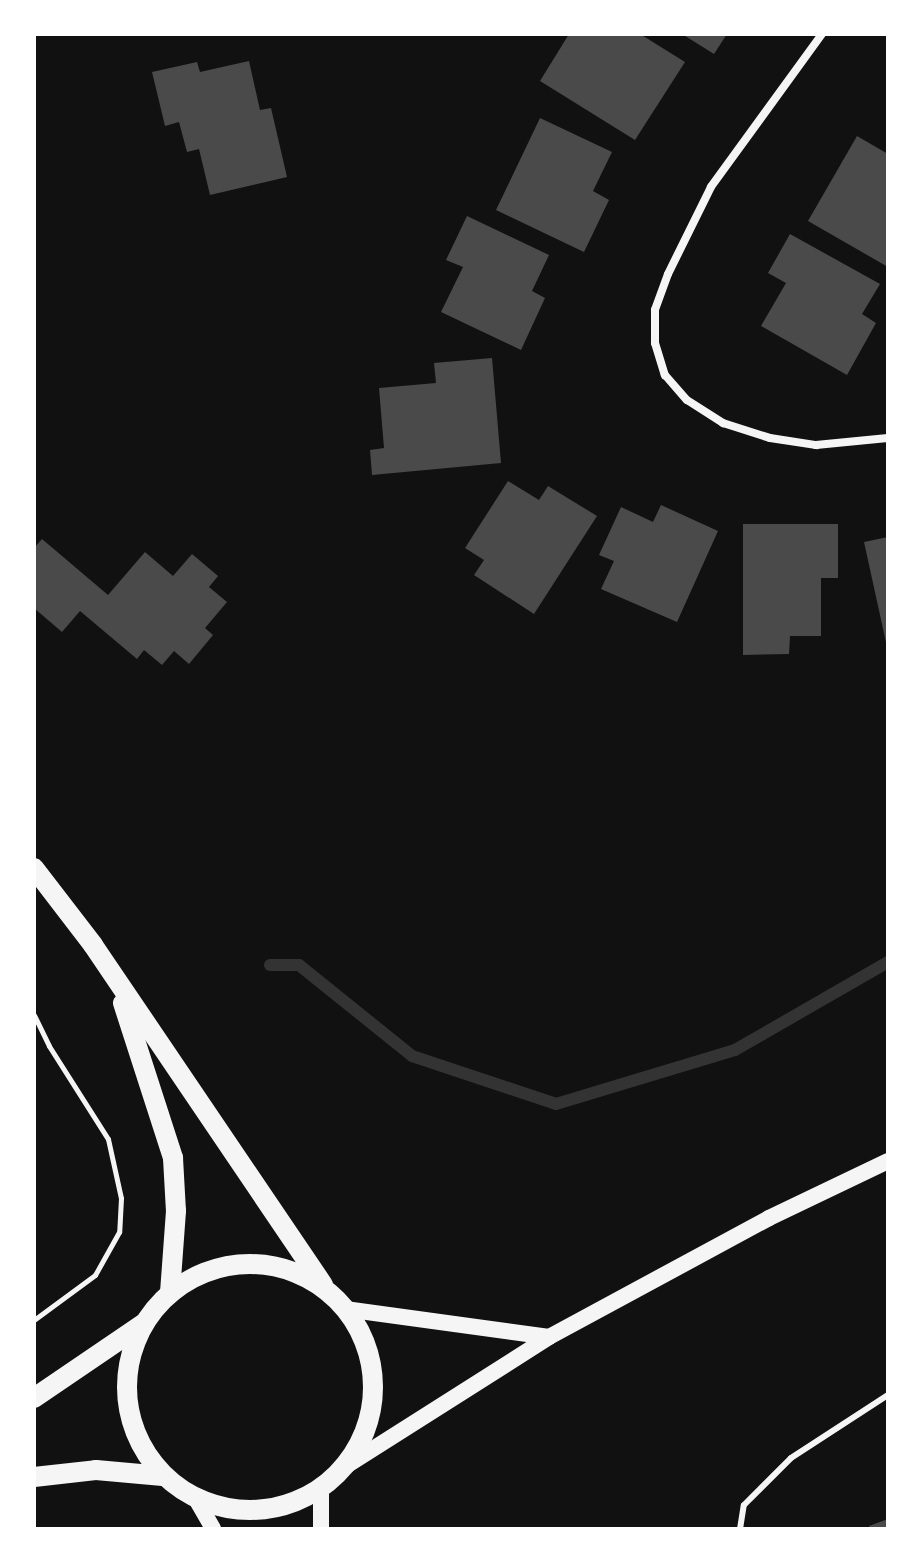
<!DOCTYPE html>
<html>
<head>
<meta charset="utf-8">
<style>
  body { margin:0 }
  #map { position:relative; width:922px; height:1563px; overflow:hidden; background:#111; font-family:Lora,serif }
  div>[style] { position:absolute }
  [style*='--x'] { left:calc(var(--x)*1px); top:calc(var(--y)*1px); width:calc(var(--w)*1px); rotate:calc(var(--a)*1deg) }
  .stream>* { height:12px; margin:-6px; padding:0 6px; transform-origin:6px; border-radius:6px; background:#333 }
  .building>* { inset:0; background:#4a4a4a }
  .path>* { height:5px; margin:-2.5px; padding:0 2.5px; transform-origin:2.5px; border-radius:2.5px; background:#f5f5f5 }
  .service>* { height:6px; margin:-3px; padding:0 3px; transform-origin:3px; border-radius:3px; background:#f5f5f5 }
  .minor>* { height:8px; margin:-4px; padding:0 4px; transform-origin:4px; border-radius:4px; background:#f5f5f5 }
  .secondary>* { height:16px; margin:-8px; padding:0 8px; transform-origin:8px; border-radius:8px; background:#f5f5f5 }
  .primary>* { height:20px; margin:-10px; padding:0 10px; transform-origin:10px; border-radius:10px; background:#f5f5f5 }
  .primary>.ring { margin:-10px; padding:0; box-sizing:content-box; background:none; border:20px solid #f5f5f5; border-radius:50% }
  span { translate:-50% -50%; white-space:nowrap; text-align:center; line-height:1.15; -webkit-text-stroke:8px #fff; paint-order:stroke }
  .frame { position:absolute; inset:0; border:36px solid #fff; pointer-events:none }
</style>
</head>
<body>
<div id="map">
  <div class="stream">
    <i style="--x:270;--y:965;--w:29;--a:0"></i>
    <i style="--x:299;--y:965;--w:145;--a:38.8"></i>
    <i style="--x:412;--y:1056;--w:152;--a:18.4"></i>
    <i style="--x:556;--y:1104;--w:187;--a:-16.8"></i>
    <i style="--x:735;--y:1050;--w:177;--a:-29.9"></i>
  </div>
  <div class="building">
    <i style="clip-path:polygon(569px 34px,640px 34px,685px 62px,635px 140px,540px 81px)"></i>
    <i style="clip-path:polygon(682px 34px,727px 34px,714px 54px)"></i>
    <i style="clip-path:polygon(249px 61px,260px 110px,271px 108px,287px 177px,210px 195px,199px 149px,187px 152px,179px 122px,165px 126px,152px 72px,197px 62px,200px 72px)"></i>
    <i style="clip-path:polygon(540px 118px,612px 152px,593px 191px,609px 200px,584px 252px,496px 210px)"></i>
    <i style="clip-path:polygon(857px 136px,888px 154px,888px 267px,808px 221px)"></i>
    <i style="clip-path:polygon(467px 216px,549px 255px,532px 291px,545px 298px,521px 350px,441px 312px,463px 267px,446px 260px)"></i>
    <i style="clip-path:polygon(790px 234px,880px 284px,862px 314px,876px 323px,847px 375px,761px 326px,786px 283px,768px 273px)"></i>
    <i style="clip-path:polygon(492px 358px,501px 463px,372px 475px,370px 450px,384px 448px,379px 388px,436px 383px,434px 363px)"></i>
    <i style="clip-path:polygon(508px 481px,539px 500px,548px 486px,597px 516px,534px 614px,474px 575px,484px 560px,465px 548px)"></i>
    <i style="clip-path:polygon(661px 505px,718px 531px,677px 622px,601px 589px,614px 561px,599px 555px,621px 507px,653px 522px)"></i>
    <i style="clip-path:polygon(743px 524px,838px 524px,838px 578px,821px 578px,821px 636px,790px 636px,789px 654px,743px 655px)"></i>
    <i style="clip-path:polygon(888px 537px,888px 646px,887px 647px,864px 542px)"></i>
    <i style="clip-path:polygon(42px 539px,108px 595px,145px 552px,173px 576px,192px 554px,218px 576px,209px 587px,227px 602px,205px 628px,213px 635px,189px 664px,174px 651px,162px 665px,144px 650px,137px 659px,80px 611px,62px 632px,34px 608px,34px 548px)"></i>
    <i style="clip-path:polygon(888px 1519px,888px 1529px,870px 1529px,869px 1526px)"></i>
  </div>
  <div class="path">
    <i style="--x:34;--y:1015;--w:34;--a:64"></i>
    <i style="--x:49;--y:1046;--w:110;--a:57.6"></i>
    <i style="--x:108;--y:1139;--w:60;--a:77.6"></i>
    <i style="--x:121;--y:1198;--w:34;--a:93"></i>
    <i style="--x:119;--y:1232;--w:49;--a:119.2"></i>
    <i style="--x:95;--y:1275;--w:76;--a:143.6"></i>
  </div>
  <div class="service">
    <i style="--x:740;--y:1529;--w:24;--a:-81"></i>
    <i style="--x:744;--y:1505;--w:66;--a:-45"></i>
    <i style="--x:791;--y:1458;--w:116;--a:-33"></i>
  </div>
  <div class="minor">
    <i style="--x:822;--y:34;--w:189;--a:126"></i>
    <i style="--x:711;--y:187;--w:97;--a:116.3"></i>
    <i style="--x:668;--y:274;--w:38;--a:110"></i>
    <i style="--x:655;--y:310;--w:33;--a:90"></i>
    <i style="--x:655;--y:343;--w:34;--a:73"></i>
    <i style="--x:665;--y:375;--w:33;--a:49"></i>
    <i style="--x:687;--y:400;--w:43;--a:32.6"></i>
    <i style="--x:723;--y:423;--w:49;--a:17.7"></i>
    <i style="--x:770;--y:438;--w:47;--a:8.7"></i>
    <i style="--x:816;--y:445;--w:72;--a:-5.6"></i>
  </div>
  <div class="secondary">
    <i style="--x:345;--y:1309;--w:206;--a:7.8"></i>
    <i style="--x:346;--y:1466;--w:241;--a:-32.4"></i>
    <i style="--x:549;--y:1337;--w:250;--a:-28.4"></i>
    <i style="--x:769;--y:1218;--w:132;--a:-25.6"></i>
    <i style="--x:321;--y:1489;--w:40;--a:90"></i>
    <i style="--x:196;--y:1499;--w:34;--a:60"></i>
  </div>
  <div class="primary">
    <i style="--x:34;--y:868;--w:97;--a:52.5"></i>
    <i style="--x:93;--y:945;--w:410;--a:55.9"></i>
    <i style="--x:123;--y:1003;--w:163;--a:72.1"></i>
    <i style="--x:173;--y:1158;--w:53;--a:86.8"></i>
    <i style="--x:176;--y:1211;--w:82;--a:94.2"></i>
    <i class="ring" style="left:127px;top:1264px;width:226px;height:226px"></i>
    <i style="--x:34;--y:1398;--w:132;--a:-34.2"></i>
    <i style="--x:34;--y:1477;--w:62;--a:-6.4"></i>
    <i style="--x:96;--y:1470;--w:67;--a:5.1"></i>
  </div>
  <div class="frame"></div>
</div>
</body>
</html>
